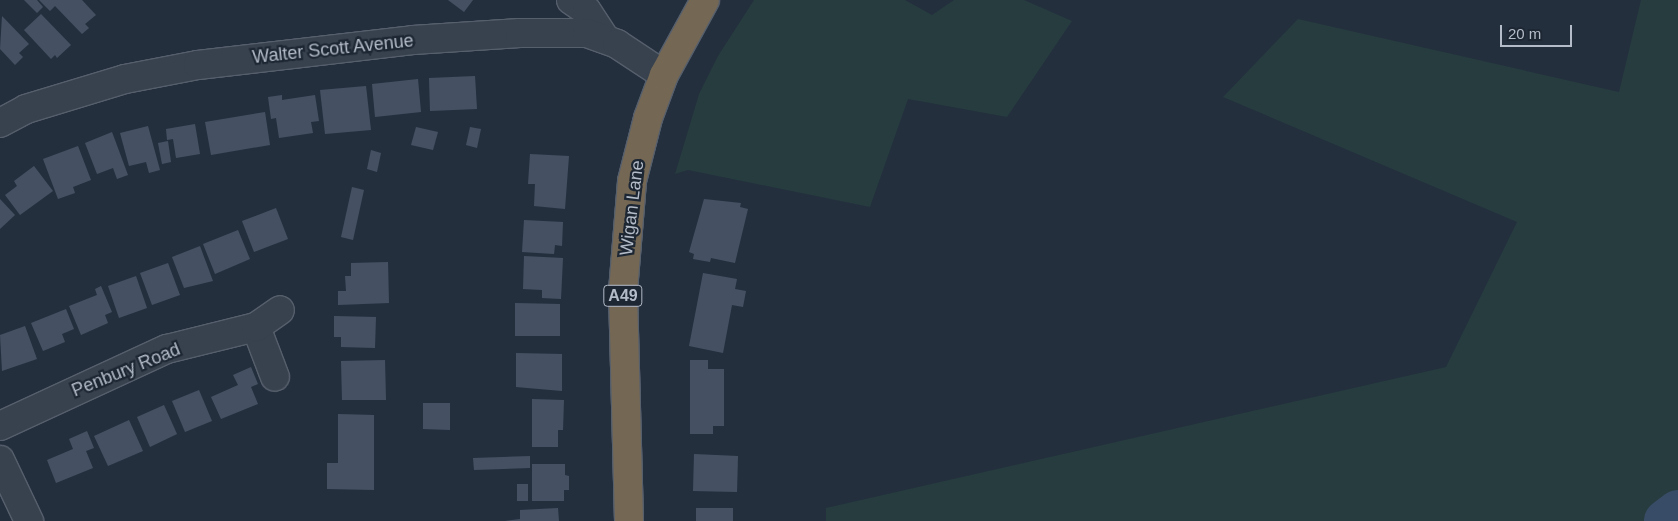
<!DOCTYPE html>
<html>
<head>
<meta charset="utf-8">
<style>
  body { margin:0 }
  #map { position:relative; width:1678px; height:521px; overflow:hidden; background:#242f3e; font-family:Arial,sans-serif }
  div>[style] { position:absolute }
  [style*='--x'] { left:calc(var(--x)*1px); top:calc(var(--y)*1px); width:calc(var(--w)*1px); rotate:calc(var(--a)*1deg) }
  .green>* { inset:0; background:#263c3f }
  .river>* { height:44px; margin:-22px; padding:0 22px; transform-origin:22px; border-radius:22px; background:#394c67 }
  .building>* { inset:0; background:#455162 }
  .roads { filter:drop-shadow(1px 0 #565f6c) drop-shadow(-1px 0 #565f6c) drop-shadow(0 1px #565f6c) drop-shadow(0 -1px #565f6c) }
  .street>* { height:28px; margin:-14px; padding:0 14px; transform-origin:14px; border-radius:14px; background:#38414e }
  .highway>* { height:28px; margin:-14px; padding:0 14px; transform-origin:14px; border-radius:14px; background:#746855 }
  span { translate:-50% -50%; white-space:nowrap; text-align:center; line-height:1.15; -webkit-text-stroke:4.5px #1d2633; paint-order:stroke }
  .shield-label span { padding:1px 4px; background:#1d2633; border:1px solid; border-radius:4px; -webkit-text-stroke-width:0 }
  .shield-label { font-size:16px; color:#b4bcc9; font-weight:700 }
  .street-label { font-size:18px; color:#b4bcc9 }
  .scale { position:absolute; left:1500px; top:25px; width:72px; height:22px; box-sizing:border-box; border:2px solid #b4bcc9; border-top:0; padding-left:6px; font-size:15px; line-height:18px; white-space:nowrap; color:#b4bcc9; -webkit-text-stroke:4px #1d2633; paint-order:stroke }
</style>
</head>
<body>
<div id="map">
  <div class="green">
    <i style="clip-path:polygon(754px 0,905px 0,932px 15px,954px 0,1024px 0,1072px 21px,1007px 117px,908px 99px,870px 207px,688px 170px,675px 174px,699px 94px,718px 56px)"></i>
    <i style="clip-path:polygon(1641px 0,1678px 0,1678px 521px,826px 521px,826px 508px,1446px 367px,1517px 222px,1223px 97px,1298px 19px,1619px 92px)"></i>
  </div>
  <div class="river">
    <i style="--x:1666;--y:521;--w:15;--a:-37"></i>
  </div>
  <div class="building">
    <i style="clip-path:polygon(24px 0,37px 0,43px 7px,37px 13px)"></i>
    <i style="clip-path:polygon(39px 0,82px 0,96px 15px,85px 24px,89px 28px,82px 34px,55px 6px,50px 11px)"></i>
    <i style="clip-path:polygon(448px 0,473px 0,464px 12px)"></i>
    <i style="clip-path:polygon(41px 14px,71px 45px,57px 58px,55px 55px,51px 59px,24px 30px)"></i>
    <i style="clip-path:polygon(2px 16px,29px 44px,19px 53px,23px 57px,15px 65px,0 49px)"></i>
    <i style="clip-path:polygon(475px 76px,477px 109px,430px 111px,429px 78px)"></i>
    <i style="clip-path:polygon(418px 79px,421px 112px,375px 117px,372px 84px)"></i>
    <i style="clip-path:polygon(366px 86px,371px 130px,325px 134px,320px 90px)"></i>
    <i style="clip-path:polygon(282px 95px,282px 100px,315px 95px,319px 121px,311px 122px,313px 133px,279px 138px,276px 118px,271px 119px,268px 97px)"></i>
    <i style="clip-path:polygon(265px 112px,270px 145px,211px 155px,205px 122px)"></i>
    <i style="clip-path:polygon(195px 124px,200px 154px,176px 158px,173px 139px,167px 140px,166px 129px)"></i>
    <i style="clip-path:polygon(148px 126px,160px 170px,149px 173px,146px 162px,129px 166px,120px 133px)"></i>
    <i style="clip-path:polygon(416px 127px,438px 132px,433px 150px,411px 145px)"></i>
    <i style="clip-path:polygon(470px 127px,481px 129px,477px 148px,466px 145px)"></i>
    <i style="clip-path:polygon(112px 132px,128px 175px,117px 179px,113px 168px,97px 174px,85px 143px)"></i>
    <i style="clip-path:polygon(168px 141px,171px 162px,162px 164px,158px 143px)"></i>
    <i style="clip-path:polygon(78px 146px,91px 180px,73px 187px,75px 193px,58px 199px,43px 159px)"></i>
    <i style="clip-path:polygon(371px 150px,381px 153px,377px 172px,367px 169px)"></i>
    <i style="clip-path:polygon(530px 154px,569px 156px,565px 209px,534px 206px,535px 184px,528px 184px)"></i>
    <i style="clip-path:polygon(34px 166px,53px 191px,20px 215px,5px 195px,17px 186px,14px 181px)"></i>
    <i style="clip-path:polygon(352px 187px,364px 190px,353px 240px,341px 237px)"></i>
    <i style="clip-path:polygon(0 199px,15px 215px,0 229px)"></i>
    <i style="clip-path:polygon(704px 199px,741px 203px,740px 207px,748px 209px,735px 263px,711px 258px,710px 262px,693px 259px,694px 254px,689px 252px)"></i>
    <i style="clip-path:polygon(276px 208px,288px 239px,254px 252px,242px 221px)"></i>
    <i style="clip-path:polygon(524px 220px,563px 222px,562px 246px,555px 245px,554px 254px,522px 252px)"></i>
    <i style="clip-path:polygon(238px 230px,250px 259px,215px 274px,203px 244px)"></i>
    <i style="clip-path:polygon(200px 246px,213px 281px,184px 288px,172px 257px)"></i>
    <i style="clip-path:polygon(524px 256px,563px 258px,561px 299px,542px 298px,542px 290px,523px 289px)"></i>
    <i style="clip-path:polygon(388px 262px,389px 303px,338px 305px,338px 291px,346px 291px,345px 276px,351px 276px,351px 263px)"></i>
    <i style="clip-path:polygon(168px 263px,180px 295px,152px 305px,140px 273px)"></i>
    <i style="clip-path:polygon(703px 273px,737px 279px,735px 289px,746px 291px,743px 307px,732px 305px,723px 353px,689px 346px)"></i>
    <i style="clip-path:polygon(136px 276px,147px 308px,119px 318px,108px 286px)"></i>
    <i style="clip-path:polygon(101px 286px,112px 312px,105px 315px,108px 323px,81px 335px,69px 306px,97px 295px,95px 289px)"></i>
    <i style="clip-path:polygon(515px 303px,560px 304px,560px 336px,515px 336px)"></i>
    <i style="clip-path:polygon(66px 309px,74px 329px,62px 334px,65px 342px,43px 351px,31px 323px)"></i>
    <i style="clip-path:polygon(334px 316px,376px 317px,375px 348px,341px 347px,341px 337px,334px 337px)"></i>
    <i style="clip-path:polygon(25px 326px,37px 359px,2px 371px,0 335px)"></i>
    <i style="clip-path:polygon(516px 353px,562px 354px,562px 391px,516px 387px)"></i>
    <i style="clip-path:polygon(385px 360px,386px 400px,342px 400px,341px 361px)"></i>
    <i style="clip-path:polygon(690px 360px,708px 360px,708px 369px,724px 369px,724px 426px,713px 426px,713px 434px,690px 434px)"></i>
    <i style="clip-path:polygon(251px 367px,258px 384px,251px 387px,258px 404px,221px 419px,211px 397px,238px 385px,233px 375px)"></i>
    <i style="clip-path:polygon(199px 390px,212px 421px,185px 432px,172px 401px)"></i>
    <i style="clip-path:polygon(532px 399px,564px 400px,563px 430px,558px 430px,558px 447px,532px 447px)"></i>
    <i style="clip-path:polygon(423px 403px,450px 403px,450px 430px,423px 429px)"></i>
    <i style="clip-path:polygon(164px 405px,177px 434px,150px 447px,137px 417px)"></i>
    <i style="clip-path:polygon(338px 414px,374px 415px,374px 490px,327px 489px,327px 463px,338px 463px)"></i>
    <i style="clip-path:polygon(129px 420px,143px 451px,108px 466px,94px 436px)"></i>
    <i style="clip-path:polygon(87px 431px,94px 448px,86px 451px,93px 468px,56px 483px,47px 460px,73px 449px,69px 439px)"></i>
    <i style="clip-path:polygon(694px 454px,738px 456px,737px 492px,693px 491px)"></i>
    <i style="clip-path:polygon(530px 456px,530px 468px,474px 470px,473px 458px)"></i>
    <i style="clip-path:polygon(532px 464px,565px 464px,565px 475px,569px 476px,569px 490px,564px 490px,564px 501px,532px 501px)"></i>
    <i style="clip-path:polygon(517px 484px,528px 484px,528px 501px,517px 501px)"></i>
    <i style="clip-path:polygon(558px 508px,559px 521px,505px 521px,520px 519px,520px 510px)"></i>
    <i style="clip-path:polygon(696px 508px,733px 508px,733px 521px,696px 521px)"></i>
  </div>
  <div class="roads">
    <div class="street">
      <i style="--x:571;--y:0;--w:19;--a:35"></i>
      <i style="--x:587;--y:11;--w:31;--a:57"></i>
      <i style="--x:0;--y:123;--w:30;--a:-28"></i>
      <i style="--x:26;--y:109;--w:103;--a:-16.9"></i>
      <i style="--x:125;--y:79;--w:74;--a:-10.9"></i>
      <i style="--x:198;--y:65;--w:216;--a:-6.6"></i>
      <i style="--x:413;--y:40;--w:107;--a:-3.7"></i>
      <i style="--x:520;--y:33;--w:67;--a:0"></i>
      <i style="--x:587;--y:33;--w:32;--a:20"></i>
      <i style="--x:617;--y:44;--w:56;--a:33.4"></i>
      <i style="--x:256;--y:327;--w:53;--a:69.2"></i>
      <i style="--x:0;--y:426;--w:184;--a:-24.8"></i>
      <i style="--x:167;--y:349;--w:92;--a:-13.9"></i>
      <i style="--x:256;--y:327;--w:29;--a:-35"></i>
      <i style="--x:0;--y:460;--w:68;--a:64.6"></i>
    </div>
    <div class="highway">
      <i style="--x:629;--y:521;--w:230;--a:-91.5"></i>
      <i style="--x:623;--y:291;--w:110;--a:-85.3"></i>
      <i style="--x:632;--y:181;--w:65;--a:-75.7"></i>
      <i style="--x:648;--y:118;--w:46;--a:-69.6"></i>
      <i style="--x:664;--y:75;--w:85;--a:-61.3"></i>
    </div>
  </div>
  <div class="shield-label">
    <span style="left:623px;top:296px">A49</span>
  </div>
  <div class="street-label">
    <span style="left:333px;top:49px;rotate:-6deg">Walter Scott Avenue</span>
    <span style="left:632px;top:208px;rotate:-83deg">Wigan Lane</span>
    <span style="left:126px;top:370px;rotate:-22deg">Penbury Road</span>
  </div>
  <div class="scale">20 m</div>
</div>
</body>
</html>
